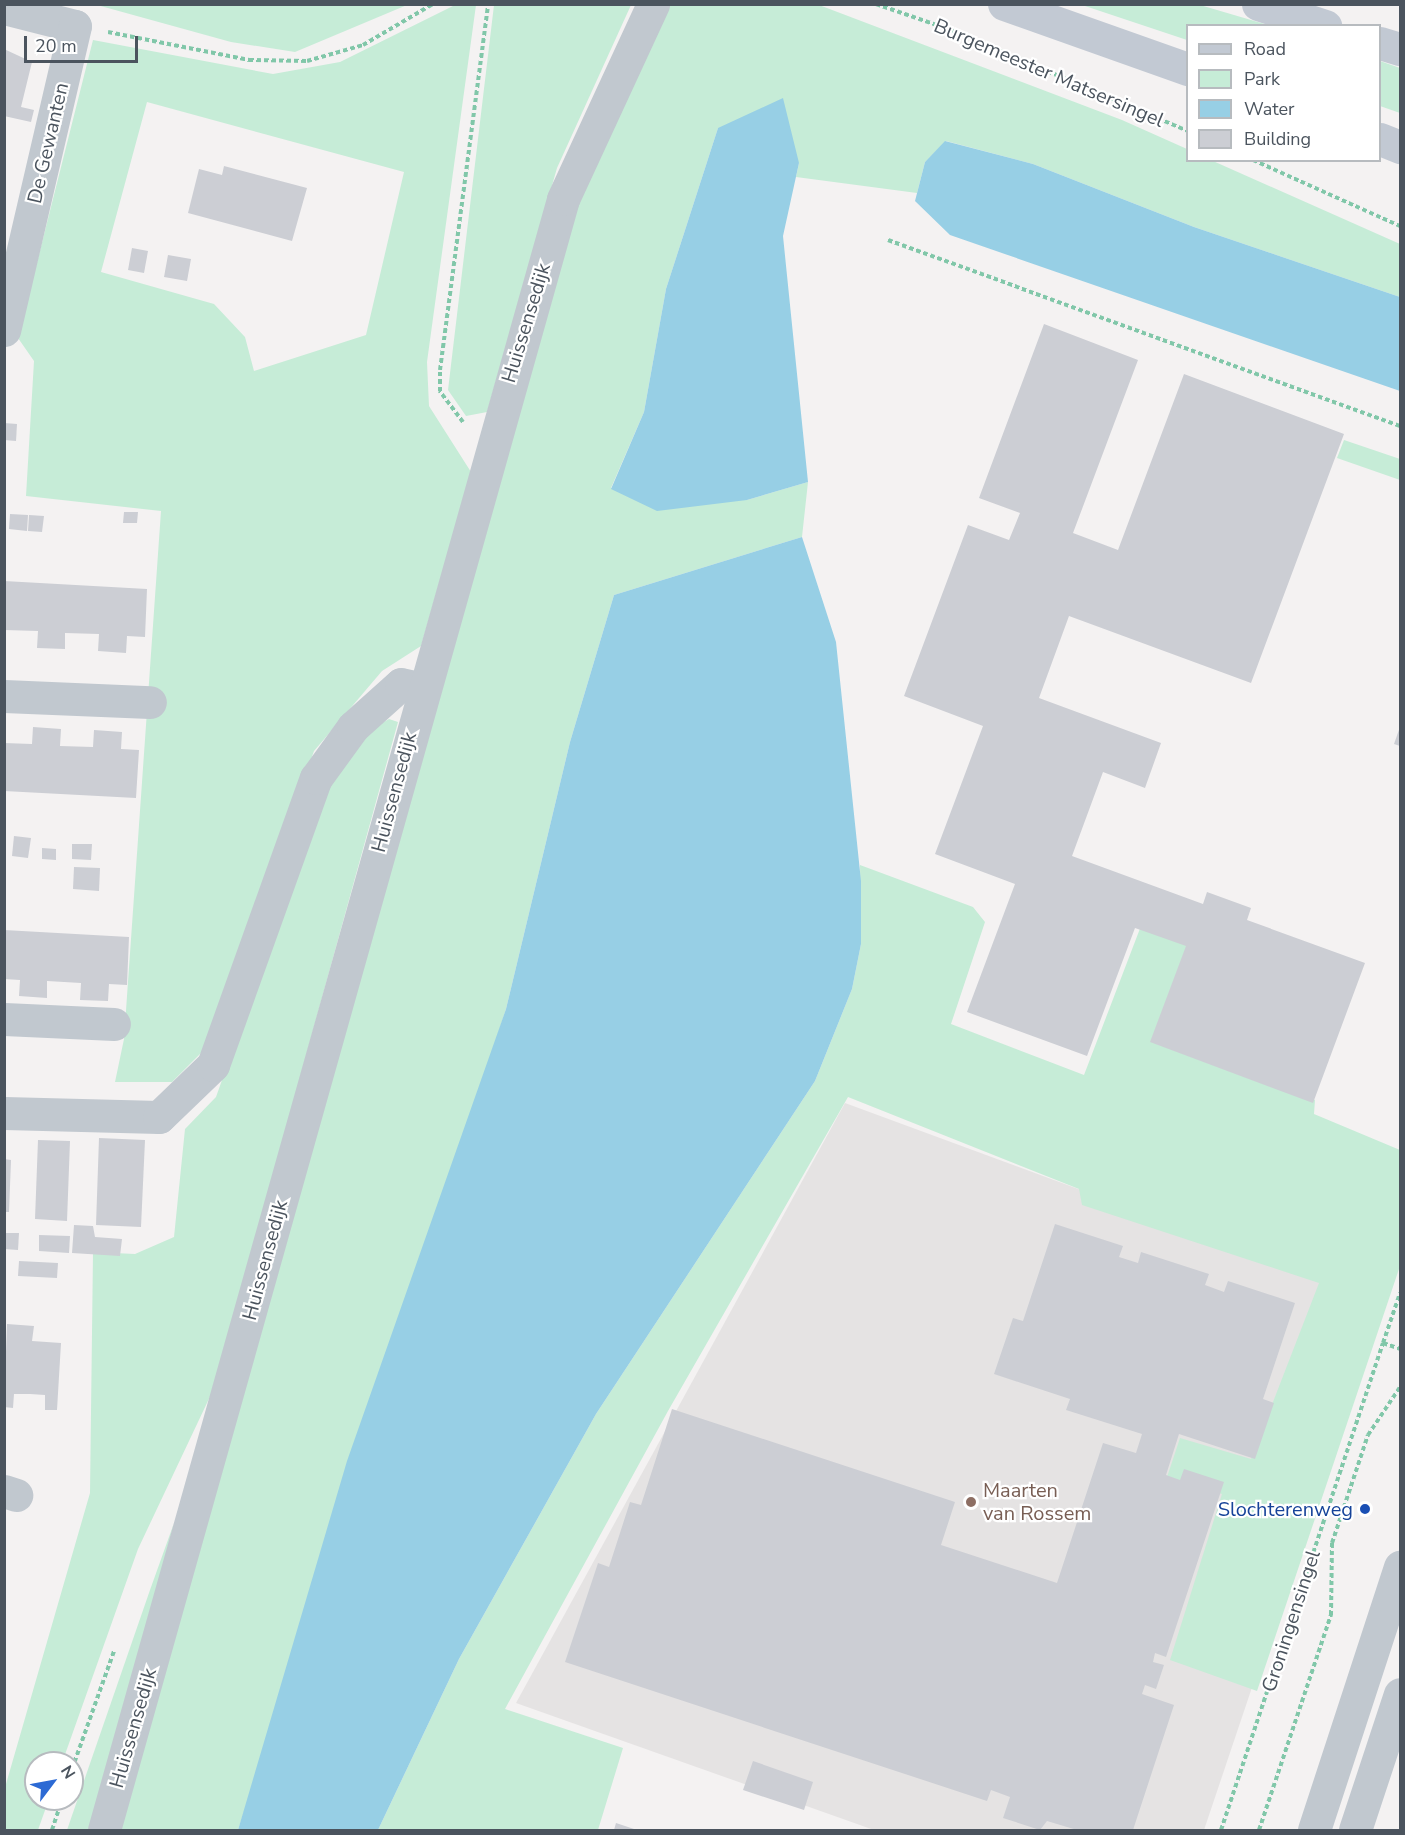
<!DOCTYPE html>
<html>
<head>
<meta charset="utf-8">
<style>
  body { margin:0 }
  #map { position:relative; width:1405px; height:1835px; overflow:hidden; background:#f4f2f2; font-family:"Nunito Sans",sans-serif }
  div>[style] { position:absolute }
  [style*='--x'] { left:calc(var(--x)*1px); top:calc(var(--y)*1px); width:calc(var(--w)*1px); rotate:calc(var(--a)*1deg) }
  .education>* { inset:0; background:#e5e3e3 }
  .green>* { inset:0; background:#c6ecd7 }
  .water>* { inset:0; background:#97cfe5 }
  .building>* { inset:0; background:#ccced4 }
  .path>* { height:4px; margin-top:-2px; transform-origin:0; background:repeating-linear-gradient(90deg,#81c7a9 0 4.5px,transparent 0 7.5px) }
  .minor>* { height:33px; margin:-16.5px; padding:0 16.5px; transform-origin:16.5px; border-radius:16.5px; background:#c1c8cf }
  .tertiary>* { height:33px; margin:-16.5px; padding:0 16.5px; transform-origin:16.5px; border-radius:16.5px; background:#c1c8cf }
  .secondary>* { height:33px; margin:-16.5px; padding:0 16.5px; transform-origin:16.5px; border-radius:16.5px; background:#c2c9d3 }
  .dots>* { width:16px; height:16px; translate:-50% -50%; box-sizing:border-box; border:3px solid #fff; border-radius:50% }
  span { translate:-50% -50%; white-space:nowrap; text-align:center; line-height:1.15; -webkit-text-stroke:4.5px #fff; paint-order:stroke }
  .street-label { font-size:20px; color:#4b545e }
  .education-label { font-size:20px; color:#785e54 }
  .left { translate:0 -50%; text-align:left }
  .transit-label { font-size:20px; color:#164399 }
  .right { translate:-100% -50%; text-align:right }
  .frame { position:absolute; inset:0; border:6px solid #4b545e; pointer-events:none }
  .legend { position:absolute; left:1186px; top:24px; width:195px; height:138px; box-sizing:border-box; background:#fff; border:2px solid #b7bbbf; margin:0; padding:8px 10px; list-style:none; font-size:18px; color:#4b545e }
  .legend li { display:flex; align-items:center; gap:12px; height:30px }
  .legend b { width:30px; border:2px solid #b7bbbf }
  .north { position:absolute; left:24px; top:1751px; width:60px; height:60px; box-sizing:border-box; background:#fff; border:2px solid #b7bbbf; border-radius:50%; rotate:58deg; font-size:16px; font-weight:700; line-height:24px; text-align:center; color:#4b545e }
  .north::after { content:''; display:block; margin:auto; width:21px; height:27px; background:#2c6ad4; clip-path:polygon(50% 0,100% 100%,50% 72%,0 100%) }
  .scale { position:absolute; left:24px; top:36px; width:114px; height:27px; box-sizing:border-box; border:3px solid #4b545e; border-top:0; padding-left:8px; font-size:18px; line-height:21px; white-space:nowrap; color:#4b545e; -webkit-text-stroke:4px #fff; paint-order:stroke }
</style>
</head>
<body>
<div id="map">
  <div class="education">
    <i style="clip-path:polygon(845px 1103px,1382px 1301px,1204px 1830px,874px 1830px,516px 1703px)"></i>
  </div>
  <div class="green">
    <i style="clip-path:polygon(97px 5px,407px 5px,295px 52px,231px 42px)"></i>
    <i style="clip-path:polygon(evenodd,455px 5px,476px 5px,427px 362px,429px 406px,471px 472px,421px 646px,382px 671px,314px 751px,207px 1047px,172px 1082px,115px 1082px,124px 1039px,161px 511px,26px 496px,34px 361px,18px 338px,93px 40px,273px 74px,340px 62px,455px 5px,147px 102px,404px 172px,366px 335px,254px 371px,245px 337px,214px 304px,101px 272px,147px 102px)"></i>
    <i style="clip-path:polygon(494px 5px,631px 5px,557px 168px,487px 412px,466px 416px,448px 390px)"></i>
    <i style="clip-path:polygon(663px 5px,819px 5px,1122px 120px,1187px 149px,1188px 160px,1213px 161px,1400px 244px,1400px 297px,1194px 227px,1033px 164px,946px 141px,925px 162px,917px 193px,796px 177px,799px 163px,718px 128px,666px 289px,644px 412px,611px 488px,747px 500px,808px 482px,802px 537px,614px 595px,570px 742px,506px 1009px,238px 1830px,117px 1830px,584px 168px)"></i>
    <i style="clip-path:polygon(1082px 5px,1200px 5px,1268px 25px,1188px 26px,1187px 40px)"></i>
    <i style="clip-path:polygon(1380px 61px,1400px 68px,1400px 113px,1380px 106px)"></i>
    <i style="clip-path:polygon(1344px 440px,1400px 459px,1400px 480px,1337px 458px)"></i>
    <i style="clip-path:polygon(389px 719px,398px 722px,215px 1386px,138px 1549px,62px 1763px,36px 1763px,36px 1799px,49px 1799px,38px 1830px,5px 1830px,4px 1791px,90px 1493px,93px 1252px,135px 1254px,174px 1237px,185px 1129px,216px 1097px,324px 793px,370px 730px)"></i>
    <i style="clip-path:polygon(860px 865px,973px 907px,985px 922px,951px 1024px,1084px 1075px,1149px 905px,1208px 931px,1165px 1043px,1315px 1100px,1314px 1114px,1400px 1150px,1400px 1266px,1257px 1691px,1170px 1660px,1222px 1494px,1167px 1477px,1180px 1438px,1251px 1459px,1319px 1283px,1082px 1205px,1079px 1189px,848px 1097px,668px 1411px,505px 1709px,623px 1748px,598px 1830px,378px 1830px,459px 1659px,596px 1414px,815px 1081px,852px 989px,861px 944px)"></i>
    <i style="clip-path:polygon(174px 1523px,95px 1830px,67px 1830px,150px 1590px)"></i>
  </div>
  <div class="water">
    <i style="clip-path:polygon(783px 98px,799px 163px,783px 236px,808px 482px,747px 500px,657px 511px,611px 489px,644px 412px,666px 289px,718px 128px)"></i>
    <i style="clip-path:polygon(945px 141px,1033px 164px,1194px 227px,1400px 297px,1400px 391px,950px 235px,915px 201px,925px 162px)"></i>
    <i style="clip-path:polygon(802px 537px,836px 642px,861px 881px,861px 944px,852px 989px,815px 1081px,596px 1414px,459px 1659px,378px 1830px,238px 1830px,347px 1461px,506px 1009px,570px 742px,614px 595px)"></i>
  </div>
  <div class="building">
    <i style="clip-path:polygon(4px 49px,32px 62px,21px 107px,34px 110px,31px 122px,4px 116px)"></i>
    <i style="clip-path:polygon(224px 166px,307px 188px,292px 241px,188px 213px,199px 169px,222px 175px)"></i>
    <i style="clip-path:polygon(132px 248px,148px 251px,144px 273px,128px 270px)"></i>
    <i style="clip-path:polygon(168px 255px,191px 259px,187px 281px,164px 277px)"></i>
    <i style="clip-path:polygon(1044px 324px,1138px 360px,1073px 533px,1118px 550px,1184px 374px,1344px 434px,1251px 683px,1069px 616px,1039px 698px,1161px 743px,1145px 788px,1103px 772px,1072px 856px,1203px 904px,1207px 892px,1251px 908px,1247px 920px,1365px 963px,1313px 1103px,1150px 1042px,1186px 946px,1135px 928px,1087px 1056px,967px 1012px,1015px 884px,935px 854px,983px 726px,904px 696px,968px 525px,1009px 540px,1020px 513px,979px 498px)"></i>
    <i style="clip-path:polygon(4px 423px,17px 424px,16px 441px,4px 440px)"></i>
    <i style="clip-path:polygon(124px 512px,138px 512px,137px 523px,123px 523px)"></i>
    <i style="clip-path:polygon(10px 514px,28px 515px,27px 531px,9px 529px)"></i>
    <i style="clip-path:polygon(29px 515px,44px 516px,42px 532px,28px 531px)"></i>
    <i style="clip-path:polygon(4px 581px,147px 589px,145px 637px,127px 636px,126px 653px,98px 651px,99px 634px,65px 633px,65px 649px,37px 648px,38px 631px,4px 630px)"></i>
    <i style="clip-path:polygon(33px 727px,61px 729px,60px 746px,93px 747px,94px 730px,122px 732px,121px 749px,139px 750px,136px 798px,4px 791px,4px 743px,32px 744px)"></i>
    <i style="clip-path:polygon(1400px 727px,1400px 746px,1394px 744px)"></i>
    <i style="clip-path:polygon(14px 836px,31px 838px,28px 858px,12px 856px)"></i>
    <i style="clip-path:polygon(72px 844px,92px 844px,91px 860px,72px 859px)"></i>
    <i style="clip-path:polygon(42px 848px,56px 849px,56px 860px,42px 859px)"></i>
    <i style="clip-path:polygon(74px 867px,100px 868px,99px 891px,73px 889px)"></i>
    <i style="clip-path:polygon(4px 930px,129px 937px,127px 985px,109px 984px,108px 1001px,80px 1000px,81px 983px,47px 981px,47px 998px,19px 996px,20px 980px,4px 979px)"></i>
    <i style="clip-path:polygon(99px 1138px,145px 1140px,141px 1227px,96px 1225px)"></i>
    <i style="clip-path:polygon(38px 1140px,70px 1141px,67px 1221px,35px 1219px)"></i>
    <i style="clip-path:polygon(4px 1159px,11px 1160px,9px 1212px,4px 1212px)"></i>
    <i style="clip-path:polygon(1055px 1224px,1123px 1246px,1119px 1257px,1138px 1263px,1141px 1252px,1209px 1274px,1205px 1285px,1224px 1292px,1228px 1281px,1295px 1303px,1263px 1399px,1274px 1403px,1255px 1459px,1179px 1434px,1166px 1475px,1180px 1480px,1184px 1469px,1224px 1482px,1166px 1657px,1155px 1653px,1153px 1662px,1164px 1665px,1156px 1689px,1145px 1685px,1142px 1694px,1174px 1705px,1133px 1830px,1077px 1830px,1047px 1821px,1040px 1830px,1003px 1818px,1010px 1797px,991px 1790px,987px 1801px,565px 1662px,598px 1563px,609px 1567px,630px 1502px,641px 1505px,672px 1409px,955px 1502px,941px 1545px,1057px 1583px,1103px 1443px,1136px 1453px,1142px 1434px,1066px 1410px,1070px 1399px,994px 1374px,1013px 1318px,1023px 1321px)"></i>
    <i style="clip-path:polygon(74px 1225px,93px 1226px,95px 1237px,122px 1239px,120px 1256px,72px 1253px)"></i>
    <i style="clip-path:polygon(4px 1233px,19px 1233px,18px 1250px,4px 1249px)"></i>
    <i style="clip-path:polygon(39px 1235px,70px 1236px,69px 1253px,39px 1251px)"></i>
    <i style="clip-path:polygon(19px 1261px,58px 1263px,57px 1278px,18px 1276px)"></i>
    <i style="clip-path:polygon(7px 1324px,34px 1326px,32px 1341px,61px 1343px,57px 1410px,45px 1410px,45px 1395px,30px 1394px,14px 1394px,13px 1408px,4px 1407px)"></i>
    <i style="clip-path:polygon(753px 1761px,813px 1782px,804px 1810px,743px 1790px)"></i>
    <i style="clip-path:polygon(616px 1823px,637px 1830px,614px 1830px)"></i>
  </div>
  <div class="path">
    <i style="--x:876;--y:4;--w:79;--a:19.1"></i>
    <i style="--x:951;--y:30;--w:258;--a:23.1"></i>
    <i style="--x:108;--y:32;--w:144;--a:11.2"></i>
    <i style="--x:249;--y:60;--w:58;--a:1"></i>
    <i style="--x:307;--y:61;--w:58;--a:-15.9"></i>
    <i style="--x:363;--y:45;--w:81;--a:-30.4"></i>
    <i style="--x:1253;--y:160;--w:161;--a:24.2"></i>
    <i style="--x:888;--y:240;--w:545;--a:19.97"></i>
    <i style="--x:463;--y:422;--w:39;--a:-127"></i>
    <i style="--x:440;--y:391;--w:21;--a:-90"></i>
    <i style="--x:440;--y:370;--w:369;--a:-82.5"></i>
    <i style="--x:1383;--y:1343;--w:53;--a:-71.2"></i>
    <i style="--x:72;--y:1769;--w:125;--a:-70.4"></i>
    <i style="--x:52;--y:1830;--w:33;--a:-72"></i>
    <i style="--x:1221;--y:1830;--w:513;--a:-71.6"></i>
    <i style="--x:1383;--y:1343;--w:18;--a:19"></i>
    <i style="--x:1259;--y:1830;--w:227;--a:-71.5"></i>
    <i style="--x:1331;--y:1615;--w:72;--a:-89.2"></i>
    <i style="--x:1332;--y:1543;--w:114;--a:-71.6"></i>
    <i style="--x:1368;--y:1435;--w:58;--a:-56.3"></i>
  </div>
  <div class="minor">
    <i style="--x:4;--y:8;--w:73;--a:14.2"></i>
    <i style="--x:75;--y:26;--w:312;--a:103.1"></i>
    <i style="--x:4;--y:696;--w:146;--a:2.4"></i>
    <i style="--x:4;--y:1019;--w:110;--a:2.6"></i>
    <i style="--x:4;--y:1113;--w:155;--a:1.5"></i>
    <i style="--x:159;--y:1117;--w:75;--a:-43.9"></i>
    <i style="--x:213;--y:1065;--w:305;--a:-70.3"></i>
    <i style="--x:316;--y:778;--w:63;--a:-54"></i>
    <i style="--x:353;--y:727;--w:64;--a:-41.9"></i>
    <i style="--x:401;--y:684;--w:22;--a:13"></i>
    <i style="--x:4;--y:1491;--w:13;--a:18"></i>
    <i style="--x:104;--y:1830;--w:1694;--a:-74.28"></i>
    <i style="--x:563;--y:199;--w:215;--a:-65.2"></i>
  </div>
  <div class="tertiary">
    <i style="--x:1314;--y:1830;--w:277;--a:-71.9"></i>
    <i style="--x:1355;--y:1830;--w:143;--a:-71.7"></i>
  </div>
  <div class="secondary">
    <i style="--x:1004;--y:4;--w:195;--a:19.5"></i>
    <i style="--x:1258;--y:4;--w:71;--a:18.2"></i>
    <i style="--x:1380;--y:43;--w:21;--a:17"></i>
    <i style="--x:1380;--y:139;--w:22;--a:22"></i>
  </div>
  <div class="dots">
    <i style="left:971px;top:1502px;background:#8d6e63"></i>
    <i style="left:1365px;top:1509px;background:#1a4fb4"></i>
  </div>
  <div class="street-label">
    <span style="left:1049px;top:73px;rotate:23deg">Burgemeester Matsersingel</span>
    <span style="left:48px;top:143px;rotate:-77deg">De Gewanten</span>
    <span style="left:526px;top:323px;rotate:-73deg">Huissensedijk</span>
    <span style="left:394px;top:792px;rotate:-75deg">Huissensedijk</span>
    <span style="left:265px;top:1260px;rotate:-75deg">Huissensedijk</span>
    <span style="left:1291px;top:1621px;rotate:-72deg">Groningensingel</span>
    <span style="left:133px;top:1728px;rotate:-74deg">Huissensedijk</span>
  </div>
  <div class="education-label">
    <span class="left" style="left:983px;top:1502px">Maarten<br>van Rossem</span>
  </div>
  <div class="transit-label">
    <span class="right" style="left:1353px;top:1509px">Slochterenweg</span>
  </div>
  <div class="frame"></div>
  <ul class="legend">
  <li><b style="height:8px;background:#c2c9d3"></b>Road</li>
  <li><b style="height:16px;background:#c6ecd7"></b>Park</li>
  <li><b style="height:16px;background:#97cfe5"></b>Water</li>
  <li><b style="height:16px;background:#ccced4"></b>Building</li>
  </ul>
  <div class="north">N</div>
  <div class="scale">20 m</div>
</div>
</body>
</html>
